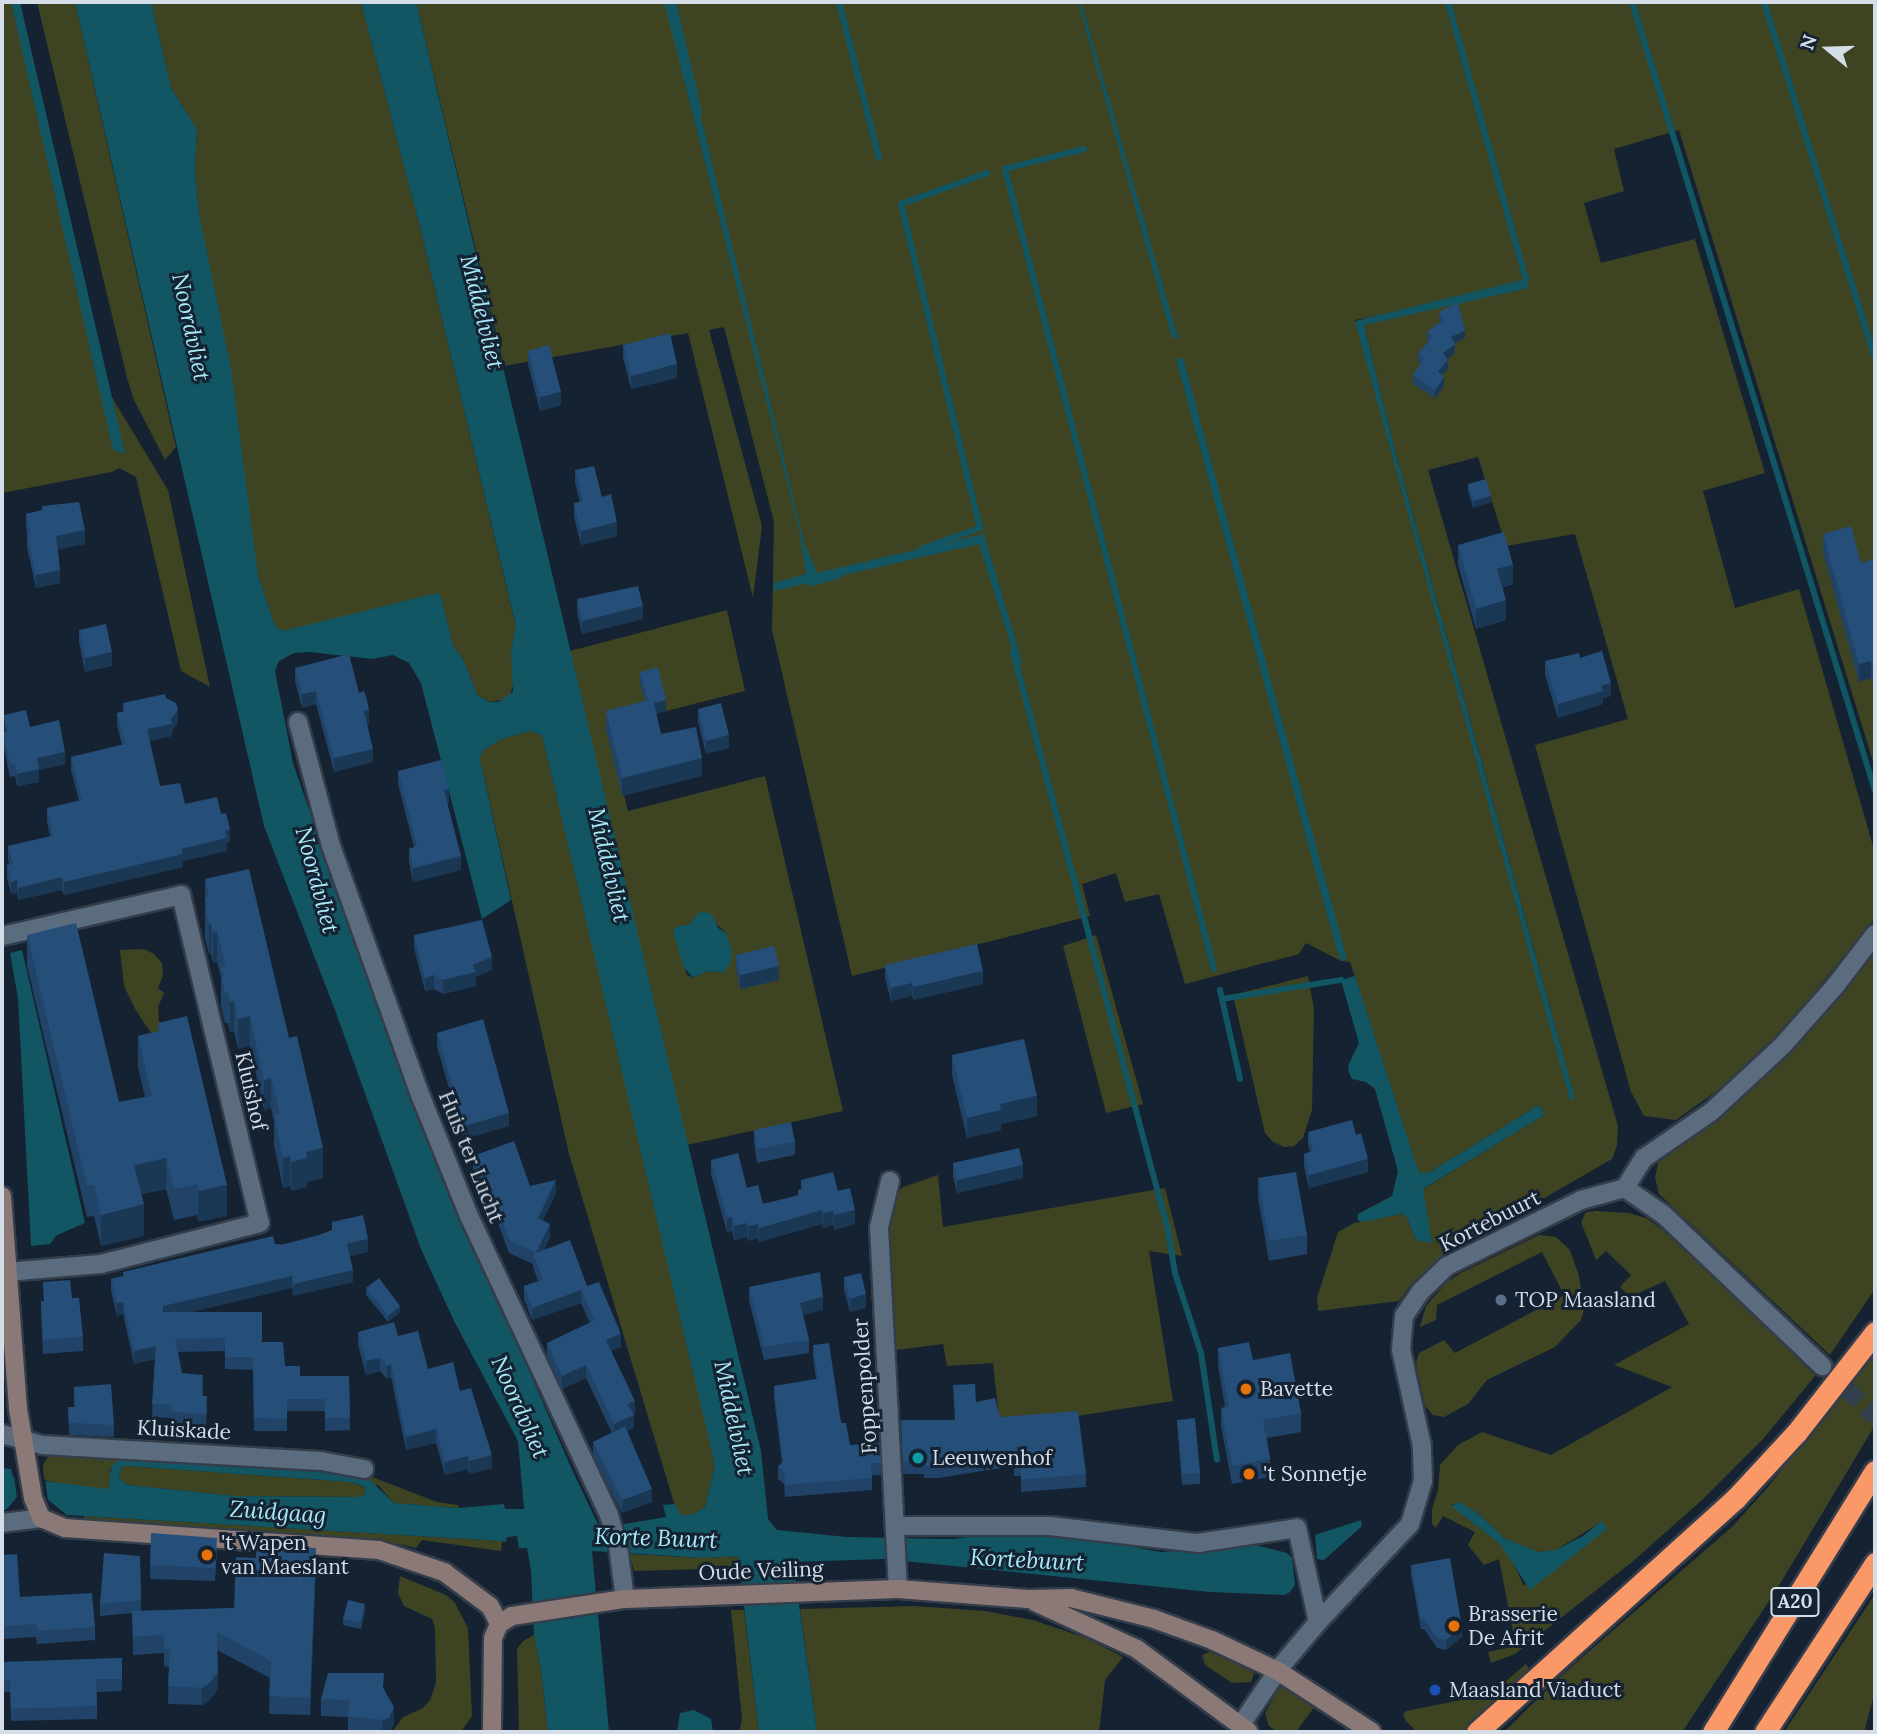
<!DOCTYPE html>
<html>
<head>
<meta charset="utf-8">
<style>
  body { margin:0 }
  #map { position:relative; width:1877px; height:1734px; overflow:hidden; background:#142231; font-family:Lora,serif }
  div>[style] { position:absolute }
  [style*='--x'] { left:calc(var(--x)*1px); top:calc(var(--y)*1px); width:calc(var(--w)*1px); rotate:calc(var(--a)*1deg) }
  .green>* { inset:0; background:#3e4422 }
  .water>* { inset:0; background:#125664 }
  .pier>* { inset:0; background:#142231 }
  .stream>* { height:6px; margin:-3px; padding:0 3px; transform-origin:3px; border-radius:3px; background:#125664 }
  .street-tunnel>* { height:18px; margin-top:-9px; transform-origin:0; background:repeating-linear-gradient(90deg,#313e4c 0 18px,transparent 0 27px) }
  .roads { filter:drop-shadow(2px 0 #343d4a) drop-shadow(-2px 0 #343d4a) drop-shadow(0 2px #343d4a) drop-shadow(0 -2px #343d4a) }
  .street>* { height:18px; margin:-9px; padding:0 9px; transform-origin:9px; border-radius:9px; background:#5b6c7e }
  .secondary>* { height:18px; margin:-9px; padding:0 9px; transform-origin:9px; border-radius:9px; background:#8b7977 }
  .highway>* { height:21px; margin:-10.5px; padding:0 10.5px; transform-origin:10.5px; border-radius:10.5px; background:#fa9867 }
  .wall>* { inset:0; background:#204367 }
  .shaded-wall>* { inset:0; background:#1a3754 }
  .building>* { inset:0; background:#254e78 }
  .dots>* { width:19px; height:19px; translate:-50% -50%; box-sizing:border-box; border:4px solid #142231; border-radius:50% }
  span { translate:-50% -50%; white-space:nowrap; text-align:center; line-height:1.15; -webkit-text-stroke:6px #142231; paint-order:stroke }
  .shield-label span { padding:2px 5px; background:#142231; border:2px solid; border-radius:5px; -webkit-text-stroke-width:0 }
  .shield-label { font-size:19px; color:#d4dde8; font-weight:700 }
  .street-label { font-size:21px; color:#d4dde8 }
  .poi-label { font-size:21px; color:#d4dde8 }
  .left { translate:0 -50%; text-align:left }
  .water-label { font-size:23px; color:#a8e9f9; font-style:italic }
  .frame { position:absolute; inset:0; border:4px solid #d4dde8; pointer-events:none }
  .north { position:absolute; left:1793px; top:14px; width:70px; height:70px; -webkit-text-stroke:5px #142231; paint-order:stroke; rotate:289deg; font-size:19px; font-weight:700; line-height:28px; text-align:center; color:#d4dde8 }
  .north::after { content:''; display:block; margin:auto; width:24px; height:32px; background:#d4dde8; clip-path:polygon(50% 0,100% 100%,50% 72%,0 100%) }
</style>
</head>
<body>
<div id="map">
  <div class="green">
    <i style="clip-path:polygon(2px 2px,15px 2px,107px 389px,168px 490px,210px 687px,181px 671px,136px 477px,119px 468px,112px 472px,2px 493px)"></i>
    <i style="clip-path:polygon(37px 2px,75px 2px,176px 447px,165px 460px,134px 400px,127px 378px)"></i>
    <i style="clip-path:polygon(151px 2px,361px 2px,420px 227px,516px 627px,511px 650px,514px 682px,509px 698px,491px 702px,478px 696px,463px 659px,453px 646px,441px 597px,282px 631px,275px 626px,258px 575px,199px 214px,195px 169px,197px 129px,171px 88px)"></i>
    <i style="clip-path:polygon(evenodd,416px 2px,1875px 2px,1875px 768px,1679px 130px,1614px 149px,1624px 191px,1584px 203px,1601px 263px,1695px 239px,1765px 473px,1703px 491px,1735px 608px,1799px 589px,1875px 853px,1875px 918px,1788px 1024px,1718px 1090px,1676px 1120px,1644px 1116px,1631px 1092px,1535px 745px,1628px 719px,1575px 534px,1506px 546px,1478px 457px,1428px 470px,1618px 1126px,1617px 1145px,1612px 1159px,1442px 1257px,1411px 1284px,1399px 1301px,1318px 1311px,1317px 1298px,1338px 1232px,1354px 1223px,1402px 1214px,1407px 1217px,1416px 1240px,1432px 1242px,1422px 1190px,1544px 1115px,1539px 1105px,1430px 1172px,1419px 1174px,1350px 962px,1341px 961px,1306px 943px,1299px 954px,1185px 984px,1159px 894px,1125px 902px,1116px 873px,1082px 884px,1090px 916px,852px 976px,772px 630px,774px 522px,724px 327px,709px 330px,762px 526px,753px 598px,688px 333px,504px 366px,416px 2px,1528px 288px,1364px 324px,1395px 451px,1575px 1097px,1355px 320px,1528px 288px)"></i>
    <i style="clip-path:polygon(evenodd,727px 610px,745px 691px,607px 726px,628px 811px,765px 776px,843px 1111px,687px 1145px,570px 651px,727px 610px,715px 923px,726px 933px,724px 973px,708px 971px,693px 978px,687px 975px,678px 943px,683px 926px,715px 923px)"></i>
    <i style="clip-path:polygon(529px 731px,542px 735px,706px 1416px,715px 1465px,705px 1507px,694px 1514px,682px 1516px,677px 1513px,569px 1154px,480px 759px,483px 750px,502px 739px)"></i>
    <i style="clip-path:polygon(1096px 935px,1143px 1104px,1106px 1113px,1063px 946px)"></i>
    <i style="clip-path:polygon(144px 949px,154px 954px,162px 963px,163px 976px,158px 988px,164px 993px,158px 1007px,159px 1021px,168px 1037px,155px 1039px,135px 1009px,124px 986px,120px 950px)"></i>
    <i style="clip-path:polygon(1875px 949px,1875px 1289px,1830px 1355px,1659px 1194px,1655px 1177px,1659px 1160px,1739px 1099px,1796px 1042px)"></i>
    <i style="clip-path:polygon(1308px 976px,1314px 1009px,1312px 1110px,1303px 1138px,1294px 1146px,1284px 1147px,1273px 1142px,1265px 1133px,1233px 995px)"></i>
    <i style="clip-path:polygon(938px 1175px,943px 1227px,1165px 1188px,1182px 1256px,1149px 1251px,1173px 1401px,1000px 1428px,993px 1363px,947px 1366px,943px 1344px,889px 1351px,883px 1218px,890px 1200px,903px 1187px)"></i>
    <i style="clip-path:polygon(evenodd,1596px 1211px,1629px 1213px,1646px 1218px,1660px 1228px,1729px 1290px,1815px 1376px,1764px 1438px,1702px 1500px,1632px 1562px,1515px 1654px,1491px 1663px,1488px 1652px,1516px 1646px,1499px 1559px,1484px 1565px,1468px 1545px,1475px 1532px,1443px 1516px,1436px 1528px,1432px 1524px,1432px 1509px,1438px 1490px,1440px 1465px,1458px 1445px,1482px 1432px,1551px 1455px,1672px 1387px,1614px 1365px,1689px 1324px,1665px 1281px,1630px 1297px,1620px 1287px,1631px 1275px,1606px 1251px,1596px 1260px,1581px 1222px,1586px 1212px,1596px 1211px,1460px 1503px,1480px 1515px,1504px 1538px,1538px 1552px,1556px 1550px,1600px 1523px,1524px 1586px,1509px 1554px,1500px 1544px,1451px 1505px,1460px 1503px)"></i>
    <i style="clip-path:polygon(1539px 1235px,1556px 1237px,1570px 1250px,1579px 1276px,1584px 1310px,1581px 1320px,1555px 1347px,1487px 1380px,1468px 1404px,1444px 1417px,1433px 1415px,1425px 1406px,1416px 1363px,1419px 1353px,1444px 1340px,1455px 1353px,1564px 1295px,1542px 1252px,1437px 1305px,1436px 1320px,1420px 1327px,1426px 1306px,1447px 1282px,1461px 1273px)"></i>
    <i style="clip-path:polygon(1875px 1350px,1875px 1425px,1777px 1589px,1682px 1732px,1504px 1732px,1563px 1674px,1733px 1526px,1768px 1487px)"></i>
    <i style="clip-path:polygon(52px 1450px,279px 1464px,367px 1475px,437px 1502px,458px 1505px,459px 1508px,394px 1503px,378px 1485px,124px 1457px,110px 1470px,112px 1481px,108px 1489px,82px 1488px,44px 1480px,43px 1465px)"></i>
    <i style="clip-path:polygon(127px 1466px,350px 1482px,366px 1488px,365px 1494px,360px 1497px,234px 1496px,128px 1485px,119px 1479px,121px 1468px)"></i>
    <i style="clip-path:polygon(84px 1516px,502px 1541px,501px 1551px,422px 1540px,416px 1548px,375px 1539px,84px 1519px)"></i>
    <i style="clip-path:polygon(629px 1554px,703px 1558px,738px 1556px,739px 1568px,634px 1571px)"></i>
    <i style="clip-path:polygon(400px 1576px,446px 1595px,455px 1603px,468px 1628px,472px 1716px,461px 1732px,392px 1732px,403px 1717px,423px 1708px,430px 1700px,436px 1683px,435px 1627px,432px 1619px,404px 1606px,398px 1593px)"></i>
    <i style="clip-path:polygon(1875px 1594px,1875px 1692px,1864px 1732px,1784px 1732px)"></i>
    <i style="clip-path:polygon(915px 1606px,985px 1611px,1033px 1620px,1086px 1638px,1123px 1657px,1105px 1680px,1099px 1732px,817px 1732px,800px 1609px)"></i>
    <i style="clip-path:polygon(731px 1610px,744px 1610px,759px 1732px,739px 1732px,742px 1719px)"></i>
    <i style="clip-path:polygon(534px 1635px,541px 1669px,548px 1732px,519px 1732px,517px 1649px,523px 1641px)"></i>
    <i style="clip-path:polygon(1214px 1650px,1250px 1667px,1254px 1674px,1251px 1682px,1232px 1683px,1205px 1665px,1202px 1655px)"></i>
    <i style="clip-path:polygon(1526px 1664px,1531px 1672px,1471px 1729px,1463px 1732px,1417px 1732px,1406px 1721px,1403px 1714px,1406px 1711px,1491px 1694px)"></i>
    <i style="clip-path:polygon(1286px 1684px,1318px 1702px,1296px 1732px,1278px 1732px,1269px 1726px,1265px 1714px,1277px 1691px)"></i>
  </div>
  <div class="water">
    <i style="clip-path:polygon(11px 2px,20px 2px,125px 453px,113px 450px)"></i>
    <i style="clip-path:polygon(evenodd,75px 2px,151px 2px,171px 88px,197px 129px,195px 169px,199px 214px,231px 369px,258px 575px,275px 626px,282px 631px,438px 593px,441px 597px,453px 646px,463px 659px,478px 696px,490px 702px,498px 702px,513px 692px,511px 650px,516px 626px,420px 227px,361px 2px,416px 2px,761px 1451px,768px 1519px,777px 1530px,847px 1537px,952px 1539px,1008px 1532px,1084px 1538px,1161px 1552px,1256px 1545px,1287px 1553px,1292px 1558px,1295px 1585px,1290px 1592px,1285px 1595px,1210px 1592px,884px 1559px,793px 1562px,817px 1732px,759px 1732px,738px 1556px,703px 1558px,592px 1551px,609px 1732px,548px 1732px,541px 1669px,534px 1635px,531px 1571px,527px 1548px,519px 1548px,517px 1536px,507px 1537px,506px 1542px,502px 1541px,67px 1515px,46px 1498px,17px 1497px,6px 1510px,2px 1510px,2px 1468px,11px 1469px,13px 1477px,108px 1489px,112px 1465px,124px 1457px,335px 1472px,370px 1480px,394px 1503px,459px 1508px,504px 1504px,505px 1509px,524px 1509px,518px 1441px,455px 1323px,421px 1249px,335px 1010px,264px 826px,75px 2px,309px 652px,373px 659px,393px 655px,409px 663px,421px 683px,482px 919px,511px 900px,480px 759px,483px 750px,502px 739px,529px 731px,542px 735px,715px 1465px,705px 1507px,694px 1514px,682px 1516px,675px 1504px,663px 1505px,666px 1517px,607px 1527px,598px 1524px,573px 1472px,427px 1137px,376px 1003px,293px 763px,275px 671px,279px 661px,294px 653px,309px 652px,75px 2px,127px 1466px,350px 1482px,365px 1487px,365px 1494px,360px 1497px,234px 1496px,128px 1485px,119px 1479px,121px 1468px,127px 1466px)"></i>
    <i style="clip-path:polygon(664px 2px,673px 2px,804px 542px,817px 573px,984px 534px,1023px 665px,1015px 658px,979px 544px,774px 591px,773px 583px,806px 574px,799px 529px)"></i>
    <i style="clip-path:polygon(1078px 2px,1081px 2px,1178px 338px,1172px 338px)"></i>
    <i style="clip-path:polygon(1526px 279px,1528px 288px,1364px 325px,1395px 451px,1575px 1098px,1570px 1100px,1355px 321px)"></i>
    <i style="clip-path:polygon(1183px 358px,1347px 959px,1341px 961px,1334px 940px,1176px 359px)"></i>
    <i style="clip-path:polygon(704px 912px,712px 914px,718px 928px,726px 933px,732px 950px,731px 961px,724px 973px,708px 971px,693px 978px,684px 967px,673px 932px,677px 926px,689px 925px,698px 913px)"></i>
    <i style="clip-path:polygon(22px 950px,85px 1223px,57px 1235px,50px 1244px,31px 1246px,18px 998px,10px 953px)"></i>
    <i style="clip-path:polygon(1355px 976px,1419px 1173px,1430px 1172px,1539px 1105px,1544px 1115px,1423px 1189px,1432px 1243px,1416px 1240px,1407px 1217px,1402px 1214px,1361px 1222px,1357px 1219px,1358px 1214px,1392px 1196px,1398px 1171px,1375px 1089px,1366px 1082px,1352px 1079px,1349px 1072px,1348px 1066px,1359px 1043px,1341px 980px)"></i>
    <i style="clip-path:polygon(1460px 1502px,1480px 1515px,1504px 1538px,1538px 1552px,1556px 1550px,1583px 1536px,1602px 1521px,1607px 1529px,1530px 1590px,1500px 1544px,1451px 1506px)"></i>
    <i style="clip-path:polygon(1361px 1520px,1362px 1526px,1324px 1560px,1317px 1559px,1315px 1535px)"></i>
    <i style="clip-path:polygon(694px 1710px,711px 1719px,713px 1732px,677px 1732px,680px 1713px)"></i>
  </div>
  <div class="pier">
    <i style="clip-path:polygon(14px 1476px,45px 1479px,48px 1501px,17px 1497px)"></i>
  </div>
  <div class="stream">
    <i style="--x:673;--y:2;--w:113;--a:76.7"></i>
    <i style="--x:839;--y:2;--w:161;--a:75.6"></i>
    <i style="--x:1448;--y:2;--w:288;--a:74.3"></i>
    <i style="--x:1632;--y:2;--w:826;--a:72.88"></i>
    <i style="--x:1764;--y:2;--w:374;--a:72.7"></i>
    <i style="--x:1084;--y:149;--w:81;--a:165.8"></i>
    <i style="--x:1005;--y:169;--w:827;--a:75.36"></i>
    <i style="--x:921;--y:549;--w:63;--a:-19.6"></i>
    <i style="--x:980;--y:528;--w:333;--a:-103.7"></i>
    <i style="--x:901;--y:204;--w:91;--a:-19.8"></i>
    <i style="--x:810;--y:576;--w:7;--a:82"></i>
    <i style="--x:811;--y:583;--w:28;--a:-15"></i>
    <i style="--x:1013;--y:652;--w:598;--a:74.99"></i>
    <i style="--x:1168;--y:1230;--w:44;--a:80.8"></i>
    <i style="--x:1175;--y:1273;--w:84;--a:72"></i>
    <i style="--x:1201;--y:1353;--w:108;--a:81.5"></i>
    <i style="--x:1220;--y:990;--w:91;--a:77.3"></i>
    <i style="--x:1222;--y:999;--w:121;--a:-9.1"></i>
  </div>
  <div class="street-tunnel">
    <i style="--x:1827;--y:1370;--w:67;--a:44.4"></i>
  </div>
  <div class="roads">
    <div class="street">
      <i style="--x:298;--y:722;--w:128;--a:75.1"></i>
      <i style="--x:331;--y:846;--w:267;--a:70.3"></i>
      <i style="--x:421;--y:1097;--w:128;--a:68"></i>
      <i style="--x:469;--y:1216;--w:330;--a:64.9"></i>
      <i style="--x:609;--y:1515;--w:32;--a:74"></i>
      <i style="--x:618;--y:1546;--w:53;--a:82.5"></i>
      <i style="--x:2;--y:936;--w:184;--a:-12.9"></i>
      <i style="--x:181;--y:895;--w:337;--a:76.5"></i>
      <i style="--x:260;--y:1223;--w:164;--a:165.5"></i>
      <i style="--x:101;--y:1264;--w:95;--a:175.2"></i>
      <i style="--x:890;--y:1181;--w:47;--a:103.4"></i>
      <i style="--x:879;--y:1227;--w:362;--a:87"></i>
      <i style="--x:1625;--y:1188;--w:47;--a:34.7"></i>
      <i style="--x:1664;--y:1215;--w:219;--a:43.7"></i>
      <i style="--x:2;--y:1434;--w:41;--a:15.4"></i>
      <i style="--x:42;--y:1445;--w:279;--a:3.3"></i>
      <i style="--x:321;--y:1461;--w:44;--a:10.5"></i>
      <i style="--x:2;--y:1523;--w:39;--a:-7"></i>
      <i style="--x:897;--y:1526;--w:153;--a:0"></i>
      <i style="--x:1050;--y:1526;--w:149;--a:6.6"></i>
      <i style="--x:1198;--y:1543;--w:100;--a:-8.6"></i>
      <i style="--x:1297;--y:1528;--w:96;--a:77.4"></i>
      <i style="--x:1240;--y:1726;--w:73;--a:-55.7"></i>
      <i style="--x:1281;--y:1666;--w:57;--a:-49.9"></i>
      <i style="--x:1318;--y:1622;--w:134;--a:-46.8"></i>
      <i style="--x:1410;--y:1524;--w:45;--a:-73.2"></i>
      <i style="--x:1423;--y:1481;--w:35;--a:-92"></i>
      <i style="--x:1422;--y:1446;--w:98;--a:-102.3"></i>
      <i style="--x:1401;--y:1350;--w:34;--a:-85"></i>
      <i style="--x:1404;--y:1316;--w:29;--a:-56"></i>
      <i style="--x:1420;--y:1292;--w:37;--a:-44"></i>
      <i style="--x:1447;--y:1266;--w:149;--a:-26.2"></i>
      <i style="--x:1581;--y:1200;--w:46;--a:-15.3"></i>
      <i style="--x:1625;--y:1188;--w:36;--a:-58"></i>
      <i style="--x:1644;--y:1158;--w:81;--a:-34.5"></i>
      <i style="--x:1711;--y:1112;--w:98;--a:-42.9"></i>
      <i style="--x:1783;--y:1045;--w:80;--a:-48.5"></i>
      <i style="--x:1836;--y:985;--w:64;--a:-52.6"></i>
    </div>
    <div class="secondary">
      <i style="--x:2;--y:1196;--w:214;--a:85.7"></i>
      <i style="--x:18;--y:1409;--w:90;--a:80.4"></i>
      <i style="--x:33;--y:1498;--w:22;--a:68"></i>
      <i style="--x:41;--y:1518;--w:26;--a:23"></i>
      <i style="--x:65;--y:1528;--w:315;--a:4"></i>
      <i style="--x:379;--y:1550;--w:69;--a:18.7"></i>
      <i style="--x:444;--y:1572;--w:57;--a:36.5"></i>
      <i style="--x:490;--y:1606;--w:20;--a:63"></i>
      <i style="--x:1035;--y:1602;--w:112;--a:24.7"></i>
      <i style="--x:1137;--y:1649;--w:139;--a:36.5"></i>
      <i style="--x:492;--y:1732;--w:94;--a:-89.4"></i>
      <i style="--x:493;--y:1638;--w:15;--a:-67"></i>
      <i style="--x:499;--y:1624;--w:15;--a:-32"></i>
      <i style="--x:512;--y:1616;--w:114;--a:-8.6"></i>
      <i style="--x:625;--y:1599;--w:273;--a:-2.1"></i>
      <i style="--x:898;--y:1589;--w:130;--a:4.4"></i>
      <i style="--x:1028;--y:1599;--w:43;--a:-1.3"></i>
      <i style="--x:1071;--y:1598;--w:86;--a:14.2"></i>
      <i style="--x:1154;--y:1619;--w:62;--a:19.9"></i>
      <i style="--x:1212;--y:1640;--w:73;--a:25.2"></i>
      <i style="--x:1278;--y:1671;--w:112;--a:33"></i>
    </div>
    <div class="highway">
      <i style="--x:1477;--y:1732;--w:348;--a:-42.1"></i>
      <i style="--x:1735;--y:1499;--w:91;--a:-47.2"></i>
      <i style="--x:1797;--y:1432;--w:127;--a:-52"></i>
      <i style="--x:1713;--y:1732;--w:307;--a:-58.2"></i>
      <i style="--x:1765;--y:1732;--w:202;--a:-56.9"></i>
    </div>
  </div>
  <div class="wall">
    <i style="clip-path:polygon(1439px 312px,1465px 338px,1455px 344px,1455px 353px,1447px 359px,1448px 369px,1442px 375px,1444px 386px,1435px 398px,1413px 384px,1413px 375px,1421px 364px,1418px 361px,1418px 353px,1428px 342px,1427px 340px,1427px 332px,1440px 322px)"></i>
    <i style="clip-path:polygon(623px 345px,677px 378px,631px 389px,623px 358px)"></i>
    <i style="clip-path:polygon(528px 351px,561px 405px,540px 411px,528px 364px)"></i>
    <i style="clip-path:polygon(575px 470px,617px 536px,581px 545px,574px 517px,574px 503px,580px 502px,575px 483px)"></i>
    <i style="clip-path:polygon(1468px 484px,1491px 502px,1473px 508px,1468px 491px)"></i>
    <i style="clip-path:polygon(42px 506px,85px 544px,58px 549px,60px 583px,36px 588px,27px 548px,27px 534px,26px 527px,26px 514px,42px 510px)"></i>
    <i style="clip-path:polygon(1823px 534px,1861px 563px,1875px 559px,1875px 715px,1875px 697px,1871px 678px,1859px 682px,1823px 552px)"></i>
    <i style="clip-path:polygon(1458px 545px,1513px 584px,1502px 588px,1506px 620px,1476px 629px,1458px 565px)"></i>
    <i style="clip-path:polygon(577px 599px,643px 619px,582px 634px,577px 613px)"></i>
    <i style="clip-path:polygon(79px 630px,112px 666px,85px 672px,79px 643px)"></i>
    <i style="clip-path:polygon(1580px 658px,1611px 696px,1603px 698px,1603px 704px,1558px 718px,1545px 675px,1545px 661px)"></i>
    <i style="clip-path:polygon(295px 668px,359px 693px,369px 723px,367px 724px,373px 762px,334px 772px,316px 704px,302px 708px,295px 681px)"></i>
    <i style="clip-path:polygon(640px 672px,666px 711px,656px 714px,661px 734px,702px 776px,622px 796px,606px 729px,606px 711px,645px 701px,640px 683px)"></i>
    <i style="clip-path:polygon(166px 698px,178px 723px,172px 731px,172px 736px,149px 741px,160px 786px,185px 804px,221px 814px,230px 842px,227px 843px,227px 851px,183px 861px,183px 867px,64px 895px,62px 890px,18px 900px,17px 893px,11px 894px,7px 878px,7px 865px,9px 864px,8px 859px,8px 846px,50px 836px,47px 821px,47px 808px,79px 801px,71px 770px,71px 757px,122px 745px,117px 726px,117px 713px,123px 712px,123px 703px)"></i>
    <i style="clip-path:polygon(698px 709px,729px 748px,706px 754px,698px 722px)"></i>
    <i style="clip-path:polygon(4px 715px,30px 727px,65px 764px,39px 770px,39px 782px,17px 786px,15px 776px,10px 777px,3px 745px,3px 733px,5px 732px)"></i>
    <i style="clip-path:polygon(398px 771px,449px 803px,447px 803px,461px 870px,413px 882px,409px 862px,409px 849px,414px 847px,398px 784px)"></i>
    <i style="clip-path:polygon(205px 879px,289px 1038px,323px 1178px,307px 1182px,307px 1187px,291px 1191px,290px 1186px,283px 1188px,274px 1145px,274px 1121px,271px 1108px,264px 1110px,250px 1046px,238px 1049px,234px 1031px,230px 1032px,228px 1023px,225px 1023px,221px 1006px,221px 977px,217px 962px,213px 963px,211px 954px,209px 954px,205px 938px)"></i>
    <i style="clip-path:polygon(27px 935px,119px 1102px,145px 1097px,138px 1067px,138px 1036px,158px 1031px,158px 1023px,227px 1216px,198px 1222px,197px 1215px,174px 1220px,166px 1189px,141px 1194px,144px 1236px,101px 1246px,94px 1216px,87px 1217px,27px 966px)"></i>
    <i style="clip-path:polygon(414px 935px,492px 970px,476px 977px,476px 986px,443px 994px,434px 989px,425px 991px,414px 948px)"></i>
    <i style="clip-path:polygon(736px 955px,779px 980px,740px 989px,736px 968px)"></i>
    <i style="clip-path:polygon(885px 965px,983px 984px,913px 1000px,912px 996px,891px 1001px,885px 978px)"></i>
    <i style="clip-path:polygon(437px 1033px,509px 1126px,464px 1139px,437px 1047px)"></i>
    <i style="clip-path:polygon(952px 1055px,1037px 1116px,1001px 1124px,1001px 1130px,967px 1138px,952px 1075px)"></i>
    <i style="clip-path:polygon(754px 1130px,795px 1142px,795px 1155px,757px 1163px,754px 1143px)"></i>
    <i style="clip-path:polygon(1308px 1132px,1368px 1172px,1309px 1188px,1304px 1167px,1304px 1154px,1310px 1152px,1308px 1145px)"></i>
    <i style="clip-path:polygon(473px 1156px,530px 1186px,556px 1193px,543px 1220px,550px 1237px,544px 1250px,587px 1286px,621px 1347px,611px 1351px,635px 1414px,634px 1414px,634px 1428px,627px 1431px,652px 1502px,622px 1513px,593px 1455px,593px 1442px,612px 1433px,586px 1378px,562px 1389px,547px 1355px,547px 1343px,590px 1323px,581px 1303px,532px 1320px,524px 1299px,524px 1286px,538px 1281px,533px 1267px,533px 1264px,509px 1253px,487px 1194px,482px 1196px,473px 1169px)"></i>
    <i style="clip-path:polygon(711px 1160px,747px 1188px,763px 1204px,798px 1196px,798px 1190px,801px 1190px,801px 1180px,838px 1191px,855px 1224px,834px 1230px,833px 1225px,823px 1228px,822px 1224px,759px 1242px,758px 1238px,748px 1241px,747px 1237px,734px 1240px,732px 1231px,727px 1233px,711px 1174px)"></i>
    <i style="clip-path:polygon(953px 1163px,1023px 1178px,957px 1193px,953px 1177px)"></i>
    <i style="clip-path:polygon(1258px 1178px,1307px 1235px,1307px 1254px,1269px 1261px,1258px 1198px)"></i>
    <i style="clip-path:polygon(275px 1244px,368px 1252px,349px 1256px,353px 1282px,293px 1296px,292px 1288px,190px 1312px,262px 1342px,285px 1366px,300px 1376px,349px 1376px,350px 1430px,325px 1431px,325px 1411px,287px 1411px,287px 1431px,254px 1431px,253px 1370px,225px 1369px,225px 1351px,178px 1352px,182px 1373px,203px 1387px,203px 1396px,207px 1408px,206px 1426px,171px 1425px,171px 1418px,152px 1417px,155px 1359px,134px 1364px,123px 1314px,117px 1316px,111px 1291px,111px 1279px,123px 1276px,123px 1272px)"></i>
    <i style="clip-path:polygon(844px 1277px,866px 1308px,850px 1312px,844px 1290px)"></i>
    <i style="clip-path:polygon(43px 1282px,72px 1298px,83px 1337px,83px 1351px,43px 1354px,41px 1315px,41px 1301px,44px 1301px)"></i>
    <i style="clip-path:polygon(749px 1287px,823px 1310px,803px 1315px,809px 1340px,809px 1353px,764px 1360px,749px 1301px)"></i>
    <i style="clip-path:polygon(366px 1288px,400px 1312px,388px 1322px,366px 1295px)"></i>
    <i style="clip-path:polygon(358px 1332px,398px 1336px,428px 1369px,460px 1391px,492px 1468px,469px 1474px,468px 1469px,445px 1475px,436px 1443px,406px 1450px,391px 1377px,387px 1379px,380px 1371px,366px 1375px,358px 1345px)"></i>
    <i style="clip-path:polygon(813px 1345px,850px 1445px,881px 1463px,881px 1475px,872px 1475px,872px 1490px,785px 1497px,784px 1484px,778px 1479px,778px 1467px,782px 1463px,774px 1398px,774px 1386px,816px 1379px,813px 1357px)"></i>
    <i style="clip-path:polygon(1218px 1348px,1253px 1360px,1301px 1413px,1301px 1432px,1267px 1438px,1270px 1459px,1270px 1477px,1232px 1484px,1221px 1426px,1221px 1408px,1225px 1407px,1218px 1366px)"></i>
    <i style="clip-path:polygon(74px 1387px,114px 1425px,114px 1437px,69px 1435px,68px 1407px,74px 1407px)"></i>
    <i style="clip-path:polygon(976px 1402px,1086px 1474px,1086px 1487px,1021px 1492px,1021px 1476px,1014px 1476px,1014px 1466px,939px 1478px,924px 1478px,924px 1474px,903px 1474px,901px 1420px,954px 1420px)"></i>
    <i style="clip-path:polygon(1177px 1420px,1200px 1473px,1200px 1484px,1182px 1485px)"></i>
    <i style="clip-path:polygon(286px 1546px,316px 1565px,310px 1715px,269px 1714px,270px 1678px,217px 1650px,218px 1689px,210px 1700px,202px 1705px,168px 1704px,169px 1667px,164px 1666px,164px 1653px,133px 1655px,132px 1613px,100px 1616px,100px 1604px,140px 1556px,141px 1611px,234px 1608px,256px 1558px)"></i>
    <i style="clip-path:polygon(217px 1551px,215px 1581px,150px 1579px,150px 1565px)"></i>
    <i style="clip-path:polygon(2px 1555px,20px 1597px,95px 1627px,95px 1640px,37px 1644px,36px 1637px,2px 1639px)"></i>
    <i style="clip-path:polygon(1411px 1565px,1462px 1637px,1446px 1650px,1437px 1648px,1424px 1629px,1421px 1629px,1411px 1575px)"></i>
    <i style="clip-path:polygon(365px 1611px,361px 1629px,343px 1625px,343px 1619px)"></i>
    <i style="clip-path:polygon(122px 1658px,122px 1691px,97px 1692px,97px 1719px,11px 1721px,10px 1692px,2px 1692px,2px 1662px)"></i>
    <i style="clip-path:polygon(384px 1688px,394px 1724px,390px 1732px,348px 1732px,348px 1717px,321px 1716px,321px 1699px)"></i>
  </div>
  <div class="shaded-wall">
    <i style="clip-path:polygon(1465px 330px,1465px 338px,1451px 345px,1451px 337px)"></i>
    <i style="clip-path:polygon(1455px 344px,1455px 353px,1443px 362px,1443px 353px)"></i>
    <i style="clip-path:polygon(1448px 360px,1448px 369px,1438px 380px,1438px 371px)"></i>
    <i style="clip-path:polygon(677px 364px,677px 378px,631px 389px,631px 376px)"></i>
    <i style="clip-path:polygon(1444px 377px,1444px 386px,1435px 398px,1435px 390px)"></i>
    <i style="clip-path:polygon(561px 392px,561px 405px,540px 411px,540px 397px)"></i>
    <i style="clip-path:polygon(1491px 496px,1491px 502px,1473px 508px,1473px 501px)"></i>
    <i style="clip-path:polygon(617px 522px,617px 536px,581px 545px,581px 531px)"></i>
    <i style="clip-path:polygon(85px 530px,85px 544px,56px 550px,56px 536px)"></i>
    <i style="clip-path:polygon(1513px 565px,1513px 584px,1497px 589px,1497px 569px)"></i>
    <i style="clip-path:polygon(60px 570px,60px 583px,36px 588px,36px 575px)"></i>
    <i style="clip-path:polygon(1506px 600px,1506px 620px,1476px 629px,1476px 609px)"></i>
    <i style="clip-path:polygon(643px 606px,643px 619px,582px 634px,582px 621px)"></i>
    <i style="clip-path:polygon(112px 652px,112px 666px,85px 672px,85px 658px)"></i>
    <i style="clip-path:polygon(1871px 661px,1871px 678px,1859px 682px,1859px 664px)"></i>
    <i style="clip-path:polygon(1611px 683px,1611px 696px,1603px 698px,1603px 704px,1558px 718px,1558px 704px,1601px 686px)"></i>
    <i style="clip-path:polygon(316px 691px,316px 704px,302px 708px,302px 694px)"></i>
    <i style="clip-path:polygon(666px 700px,666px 711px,649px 716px,649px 704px)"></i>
    <i style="clip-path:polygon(178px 710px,178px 723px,172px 731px,172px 736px,147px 742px,147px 729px,171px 719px)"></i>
    <i style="clip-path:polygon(369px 710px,369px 723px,364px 724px,364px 711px)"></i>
    <i style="clip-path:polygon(729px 735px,729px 748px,706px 754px,706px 741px)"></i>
    <i style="clip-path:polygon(373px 749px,373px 762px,334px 772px,334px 758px)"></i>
    <i style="clip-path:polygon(65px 752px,65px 764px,39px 770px,39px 782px,17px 786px,17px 774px,37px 758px)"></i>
    <i style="clip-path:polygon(702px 758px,702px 776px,622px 796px,622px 778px)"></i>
    <i style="clip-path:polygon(449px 789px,449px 803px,444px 804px,444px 790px)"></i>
    <i style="clip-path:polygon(230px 829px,230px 842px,227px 843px,227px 851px,183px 861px,183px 867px,64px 895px,64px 882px,181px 849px)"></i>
    <i style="clip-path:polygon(461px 856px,461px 870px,413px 882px,413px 868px)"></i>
    <i style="clip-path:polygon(62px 877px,62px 890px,18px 900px,18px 888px)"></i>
    <i style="clip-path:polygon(17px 880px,17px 893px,11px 894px,11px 882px)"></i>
    <i style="clip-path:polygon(209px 924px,211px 924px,211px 954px,209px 954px)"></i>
    <i style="clip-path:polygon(217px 932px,217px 962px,213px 963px,213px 933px)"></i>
    <i style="clip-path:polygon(492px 957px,492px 970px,476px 977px,476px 986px,443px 994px,443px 980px,473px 965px)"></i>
    <i style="clip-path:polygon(779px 966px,779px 980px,740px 989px,740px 975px)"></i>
    <i style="clip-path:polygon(983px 971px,983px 984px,913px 1000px,913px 987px)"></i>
    <i style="clip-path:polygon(434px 975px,434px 989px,425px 991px,425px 978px)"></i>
    <i style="clip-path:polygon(912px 983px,912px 996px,891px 1001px,891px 988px)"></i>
    <i style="clip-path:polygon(234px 1001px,234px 1031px,230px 1032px,230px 1002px)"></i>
    <i style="clip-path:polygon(250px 1016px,250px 1046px,238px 1049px,238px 1019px)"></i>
    <i style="clip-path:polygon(271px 1078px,271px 1108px,264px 1110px,264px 1080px)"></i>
    <i style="clip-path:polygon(1037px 1096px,1037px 1116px,1001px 1124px,1001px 1130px,967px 1138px,967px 1118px,1000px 1104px)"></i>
    <i style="clip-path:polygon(509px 1113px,509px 1126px,464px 1139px,464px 1126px)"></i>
    <i style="clip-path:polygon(323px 1148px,323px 1178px,307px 1182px,307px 1187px,291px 1191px,291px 1162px,306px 1152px)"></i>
    <i style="clip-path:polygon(290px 1156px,290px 1186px,283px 1188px,283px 1158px)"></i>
    <i style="clip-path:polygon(166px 1158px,166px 1189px,134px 1196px,134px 1165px)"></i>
    <i style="clip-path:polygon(1368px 1159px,1368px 1172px,1309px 1188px,1309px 1175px)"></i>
    <i style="clip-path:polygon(1023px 1165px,1023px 1178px,957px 1193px,957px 1180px)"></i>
    <i style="clip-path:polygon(556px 1180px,556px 1193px,538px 1231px,538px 1218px)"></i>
    <i style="clip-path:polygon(487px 1181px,487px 1194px,482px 1196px,482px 1183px)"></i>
    <i style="clip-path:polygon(227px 1185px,227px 1216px,198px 1222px,198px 1191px)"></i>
    <i style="clip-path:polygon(144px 1204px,144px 1236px,101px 1246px,101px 1215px)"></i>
    <i style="clip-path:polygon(822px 1210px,822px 1224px,759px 1242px,759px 1228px)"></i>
    <i style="clip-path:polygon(855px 1210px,855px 1224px,834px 1230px,834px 1215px)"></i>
    <i style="clip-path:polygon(833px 1211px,833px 1225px,823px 1228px,823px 1213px)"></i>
    <i style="clip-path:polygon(732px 1217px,732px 1231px,727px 1233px,727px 1218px)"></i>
    <i style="clip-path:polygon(747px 1223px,747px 1237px,734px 1240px,734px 1226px)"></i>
    <i style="clip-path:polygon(550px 1224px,550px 1237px,536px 1266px,536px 1253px)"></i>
    <i style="clip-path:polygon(758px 1224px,758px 1238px,748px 1241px,748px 1226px)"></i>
    <i style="clip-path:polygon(368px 1239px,368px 1252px,347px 1257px,347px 1244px)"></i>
    <i style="clip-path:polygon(353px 1270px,353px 1282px,293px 1296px,293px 1284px)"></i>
    <i style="clip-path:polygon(292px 1276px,292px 1288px,163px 1319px,163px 1306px)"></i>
    <i style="clip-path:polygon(581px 1290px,581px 1303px,532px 1320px,532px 1308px)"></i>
    <i style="clip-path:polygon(866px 1294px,866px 1308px,850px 1312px,850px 1299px)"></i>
    <i style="clip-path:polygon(823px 1297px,823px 1310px,800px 1316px,800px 1303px)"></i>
    <i style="clip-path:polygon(123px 1302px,123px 1314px,117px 1316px,117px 1303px)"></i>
    <i style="clip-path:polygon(400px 1306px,400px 1312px,388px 1322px,388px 1316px)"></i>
    <i style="clip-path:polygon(621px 1334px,621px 1347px,606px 1353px,606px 1340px)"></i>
    <i style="clip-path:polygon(156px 1346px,156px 1358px,134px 1364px,134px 1351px)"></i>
    <i style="clip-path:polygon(380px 1358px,380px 1371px,366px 1375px,366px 1361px)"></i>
    <i style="clip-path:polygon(391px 1364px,391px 1377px,387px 1379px,387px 1366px)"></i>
    <i style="clip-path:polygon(586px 1365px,586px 1378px,562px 1389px,562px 1376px)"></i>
    <i style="clip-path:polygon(635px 1401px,635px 1414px,627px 1417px,627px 1404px)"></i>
    <i style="clip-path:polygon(634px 1415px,634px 1428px,614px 1437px,614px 1424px)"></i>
    <i style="clip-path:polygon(436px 1429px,436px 1443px,406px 1450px,406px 1437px)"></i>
    <i style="clip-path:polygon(492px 1455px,492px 1468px,469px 1474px,469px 1461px)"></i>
    <i style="clip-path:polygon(468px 1456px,468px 1469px,445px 1475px,445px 1462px)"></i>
    <i style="clip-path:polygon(652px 1489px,652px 1502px,622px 1513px,622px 1500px)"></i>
    <i style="clip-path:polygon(316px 1548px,316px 1565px,310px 1715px,310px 1698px)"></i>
    <i style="clip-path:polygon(365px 1604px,365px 1611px,361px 1629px,361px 1622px)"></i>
    <i style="clip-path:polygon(1462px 1627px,1462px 1637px,1446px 1650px,1446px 1640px)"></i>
    <i style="clip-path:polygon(218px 1672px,218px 1689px,210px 1700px,202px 1705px,202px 1688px)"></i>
    <i style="clip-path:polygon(394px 1707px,394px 1724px,390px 1732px,382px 1732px,382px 1720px)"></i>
  </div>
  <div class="building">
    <i style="clip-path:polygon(1458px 303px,1465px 330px,1451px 337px,1455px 344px,1443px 353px,1448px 360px,1438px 371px,1444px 377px,1435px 390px,1413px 375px,1424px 358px,1418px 353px,1432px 338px,1427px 332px,1443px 320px,1439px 312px)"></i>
    <i style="clip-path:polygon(670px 333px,677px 364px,631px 376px,623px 345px)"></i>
    <i style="clip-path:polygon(549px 345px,561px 392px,540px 397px,528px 351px)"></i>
    <i style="clip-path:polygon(594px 466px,602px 497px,611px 494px,617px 522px,581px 531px,574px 503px,583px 501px,575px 470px)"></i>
    <i style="clip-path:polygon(1486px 479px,1491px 496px,1473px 501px,1468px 484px)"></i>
    <i style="clip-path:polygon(79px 502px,85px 530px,56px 536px,60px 570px,36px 575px,27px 535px,30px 534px,26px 514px,43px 510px,42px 506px)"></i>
    <i style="clip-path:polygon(1851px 526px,1861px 563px,1875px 559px,1875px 681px,1871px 661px,1859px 664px,1823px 534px)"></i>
    <i style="clip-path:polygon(1504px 532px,1513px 565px,1497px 569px,1506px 600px,1476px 609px,1458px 545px)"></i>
    <i style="clip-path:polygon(638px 586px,643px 606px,582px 621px,577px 599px)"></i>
    <i style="clip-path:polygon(106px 624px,112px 652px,85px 658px,79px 630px)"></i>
    <i style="clip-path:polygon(1602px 651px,1611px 683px,1601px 686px,1603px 691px,1558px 704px,1545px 661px,1579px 653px,1580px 658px)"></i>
    <i style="clip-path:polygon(349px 654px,359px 693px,364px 691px,367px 700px,369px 710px,364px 711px,373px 749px,334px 758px,316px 691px,302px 694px,295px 668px)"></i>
    <i style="clip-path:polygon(658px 667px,666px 700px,653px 703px,653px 699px,648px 701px,640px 672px)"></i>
    <i style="clip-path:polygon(165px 694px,166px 698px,176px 703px,178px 710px,171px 719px,172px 724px,147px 729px,160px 786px,180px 783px,185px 804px,217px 797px,221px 814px,226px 813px,230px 829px,225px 831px,227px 838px,181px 849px,183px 854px,64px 882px,62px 877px,18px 888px,17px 880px,11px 882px,7px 865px,13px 864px,8px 846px,53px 836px,47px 808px,82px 800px,71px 757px,125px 744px,117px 713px,125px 711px,123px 703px)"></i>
    <i style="clip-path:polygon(653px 699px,661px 734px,696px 727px,702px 758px,622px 778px,606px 711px)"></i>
    <i style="clip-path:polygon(721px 703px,729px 735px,706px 741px,698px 709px)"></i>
    <i style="clip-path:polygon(26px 710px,30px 727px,59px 720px,65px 752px,37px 758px,39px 769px,17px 774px,15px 763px,10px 764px,3px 733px,8px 732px,4px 715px)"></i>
    <i style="clip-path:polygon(441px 760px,449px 789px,444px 790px,461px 856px,413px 868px,409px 849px,417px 846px,398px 771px)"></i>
    <i style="clip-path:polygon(249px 869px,289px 1038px,297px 1036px,323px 1148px,306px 1152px,307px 1158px,291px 1162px,290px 1156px,283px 1158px,274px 1115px,280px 1114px,271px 1078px,264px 1080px,250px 1016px,238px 1019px,234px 1001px,230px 1002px,228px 993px,225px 993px,221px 977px,224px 976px,221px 967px,226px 966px,217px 932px,213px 933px,211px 924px,209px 924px,205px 908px,207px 907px,205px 898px,209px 897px,205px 879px)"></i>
    <i style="clip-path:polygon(482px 920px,492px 957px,473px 965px,476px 972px,443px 980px,434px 975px,425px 978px,414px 935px)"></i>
    <i style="clip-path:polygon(76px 923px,119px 1102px,152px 1096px,138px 1036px,160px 1031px,158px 1023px,187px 1016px,227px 1185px,198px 1191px,197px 1184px,174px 1189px,166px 1158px,134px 1165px,144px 1204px,101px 1215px,94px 1185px,87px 1186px,27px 935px)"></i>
    <i style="clip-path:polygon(977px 944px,983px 971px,913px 987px,912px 983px,891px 988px,885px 965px)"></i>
    <i style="clip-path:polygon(774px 946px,779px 966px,740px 975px,736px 955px)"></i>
    <i style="clip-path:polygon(483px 1019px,509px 1113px,464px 1126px,437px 1033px)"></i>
    <i style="clip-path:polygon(1024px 1039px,1037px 1096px,1000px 1104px,1001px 1110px,967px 1118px,952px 1055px)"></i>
    <i style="clip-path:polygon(1352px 1120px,1356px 1135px,1361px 1133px,1368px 1159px,1309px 1175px,1304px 1154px,1313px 1151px,1308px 1132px)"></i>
    <i style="clip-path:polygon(791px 1122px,795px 1142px,757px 1149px,754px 1130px)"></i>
    <i style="clip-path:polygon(514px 1141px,530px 1186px,556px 1180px,538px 1218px,550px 1224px,536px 1253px,509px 1240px,487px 1181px,482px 1183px,473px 1156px)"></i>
    <i style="clip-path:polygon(1019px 1148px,1023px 1165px,957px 1180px,953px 1163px)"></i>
    <i style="clip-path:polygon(738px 1153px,747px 1188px,758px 1185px,763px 1204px,799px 1195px,798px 1190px,803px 1189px,801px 1180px,833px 1172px,838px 1191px,850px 1188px,855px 1210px,834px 1215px,833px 1211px,823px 1213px,822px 1210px,759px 1228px,758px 1224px,748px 1226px,747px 1223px,734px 1226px,732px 1217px,727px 1218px,711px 1160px)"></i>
    <i style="clip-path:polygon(1296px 1172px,1307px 1235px,1269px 1241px,1258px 1178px)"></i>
    <i style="clip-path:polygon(363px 1215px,368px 1239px,347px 1244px,353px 1270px,293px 1284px,292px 1276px,163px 1306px,163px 1312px,262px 1312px,262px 1342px,283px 1342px,285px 1366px,300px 1366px,300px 1376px,349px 1376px,350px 1418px,325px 1418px,325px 1399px,287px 1399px,287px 1419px,254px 1418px,253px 1357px,225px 1357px,225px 1338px,175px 1339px,182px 1373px,203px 1375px,202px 1396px,207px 1396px,206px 1414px,171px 1412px,172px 1405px,152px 1404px,156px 1346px,134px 1351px,123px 1302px,117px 1303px,111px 1279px,124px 1276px,123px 1272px,273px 1236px,275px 1244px,281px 1245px,319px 1235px,332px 1230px,332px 1222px)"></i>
    <i style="clip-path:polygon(570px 1240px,587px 1286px,599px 1282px,621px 1334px,606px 1340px,635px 1401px,627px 1404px,634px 1415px,614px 1424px,586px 1365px,562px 1376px,547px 1343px,595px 1320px,581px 1290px,532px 1308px,524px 1286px,543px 1280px,533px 1254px)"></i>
    <i style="clip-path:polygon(820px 1272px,823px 1297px,800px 1303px,809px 1340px,764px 1347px,749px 1287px)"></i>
    <i style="clip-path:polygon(861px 1273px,866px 1294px,850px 1299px,844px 1277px)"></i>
    <i style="clip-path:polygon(379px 1278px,400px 1306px,388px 1316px,366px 1288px)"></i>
    <i style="clip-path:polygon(70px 1280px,72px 1298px,79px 1298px,83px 1337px,43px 1340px,41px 1301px,44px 1301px,43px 1282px)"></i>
    <i style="clip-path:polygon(394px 1322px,398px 1336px,418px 1331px,428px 1369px,453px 1362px,460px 1391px,471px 1388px,492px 1455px,469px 1461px,468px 1456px,445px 1462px,436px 1429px,406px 1437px,391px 1364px,387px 1366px,380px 1358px,366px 1361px,358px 1332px)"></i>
    <i style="clip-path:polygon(1249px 1342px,1253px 1360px,1290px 1353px,1301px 1413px,1263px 1420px,1270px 1459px,1232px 1466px,1221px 1408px,1229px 1407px,1218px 1348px)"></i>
    <i style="clip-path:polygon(829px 1343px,841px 1423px,846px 1423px,850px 1445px,880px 1443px,881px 1463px,871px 1463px,872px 1478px,785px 1485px,784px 1472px,778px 1467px,783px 1461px,774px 1386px,818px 1379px,813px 1345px)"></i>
    <i style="clip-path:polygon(111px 1384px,114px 1425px,69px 1423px,68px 1407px,75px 1407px,74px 1387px)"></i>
    <i style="clip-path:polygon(975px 1384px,976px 1402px,995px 1398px,1000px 1417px,1078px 1411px,1086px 1474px,1021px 1480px,1021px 1464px,1014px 1464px,1014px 1454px,939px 1466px,924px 1466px,924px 1461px,903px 1462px,901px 1420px,955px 1420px,953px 1385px)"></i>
    <i style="clip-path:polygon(1195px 1418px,1200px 1473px,1182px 1474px,1177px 1420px)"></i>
    <i style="clip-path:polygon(625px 1426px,652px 1489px,622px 1500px,593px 1442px)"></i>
    <i style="clip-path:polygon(151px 1533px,217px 1538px,215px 1568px,150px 1565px)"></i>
    <i style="clip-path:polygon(257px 1536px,286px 1538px,286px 1546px,316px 1548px,310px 1698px,269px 1696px,271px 1661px,217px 1632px,218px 1672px,210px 1683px,202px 1688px,168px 1686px,170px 1649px,164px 1649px,164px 1635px,133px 1637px,132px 1611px,234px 1608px,236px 1557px,256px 1558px)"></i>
    <i style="clip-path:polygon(104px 1553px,140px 1556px,141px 1600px,100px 1604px)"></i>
    <i style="clip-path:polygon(17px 1554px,20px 1597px,92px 1593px,95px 1627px,37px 1631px,36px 1624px,2px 1627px,2px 1555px)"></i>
    <i style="clip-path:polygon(1450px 1558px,1462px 1627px,1446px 1640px,1437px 1638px,1424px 1619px,1421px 1620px,1411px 1565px)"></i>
    <i style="clip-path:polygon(348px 1600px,365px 1604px,361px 1622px,343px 1619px)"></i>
    <i style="clip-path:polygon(122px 1658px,122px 1679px,96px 1679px,97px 1706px,11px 1709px,10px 1680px,2px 1679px,2px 1662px)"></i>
    <i style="clip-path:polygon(328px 1673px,384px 1673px,383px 1688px,394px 1707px,389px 1718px,382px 1720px,348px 1716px,349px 1700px,321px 1699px)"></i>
  </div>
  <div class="dots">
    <i style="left:1501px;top:1300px;background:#5c6f8a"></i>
    <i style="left:1246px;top:1389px;background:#e8710a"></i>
    <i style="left:918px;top:1458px;background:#0f9aa8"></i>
    <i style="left:1249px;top:1474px;background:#e8710a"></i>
    <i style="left:207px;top:1555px;background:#e8710a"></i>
    <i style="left:1454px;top:1626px;background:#e8710a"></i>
    <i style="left:1435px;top:1690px;background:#1a4fb4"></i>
  </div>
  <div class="shield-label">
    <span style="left:1795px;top:1602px">A20</span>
  </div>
  <div class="street-label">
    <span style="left:251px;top:1091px;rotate:77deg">Kluishof</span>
    <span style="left:471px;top:1157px;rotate:68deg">Huis ter Lucht</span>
    <span style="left:1490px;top:1221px;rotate:-27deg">Kortebuurt</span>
    <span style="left:865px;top:1386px;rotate:-94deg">Foppenpolder</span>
    <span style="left:184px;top:1430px;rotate:3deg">Kluiskade</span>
    <span style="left:761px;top:1571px;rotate:-2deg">Oude Veiling</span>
  </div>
  <div class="poi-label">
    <span class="left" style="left:1515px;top:1300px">TOP Maasland</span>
    <span class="left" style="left:1260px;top:1389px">Bavette</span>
    <span class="left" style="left:932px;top:1458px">Leeuwenhof</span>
    <span class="left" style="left:1263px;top:1474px">'t Sonnetje</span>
    <span class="left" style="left:221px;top:1555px">'t Wapen<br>van Maeslant</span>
    <span class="left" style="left:1468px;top:1626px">Brasserie<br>De Afrit</span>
    <span class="left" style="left:1449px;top:1690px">Maasland Viaduct</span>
  </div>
  <div class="water-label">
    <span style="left:482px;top:312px;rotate:76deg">Middelvliet</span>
    <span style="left:191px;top:327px;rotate:78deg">Noordvliet</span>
    <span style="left:609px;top:865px;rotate:77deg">Middelvliet</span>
    <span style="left:317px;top:880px;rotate:75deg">Noordvliet</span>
    <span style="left:520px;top:1407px;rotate:66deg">Noordvliet</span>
    <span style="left:734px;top:1418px;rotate:78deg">Middelvliet</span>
    <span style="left:278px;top:1512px;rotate:4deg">Zuidgaag</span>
    <span style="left:656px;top:1538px;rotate:2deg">Korte Buurt</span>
    <span style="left:1027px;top:1560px;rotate:3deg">Kortebuurt</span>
  </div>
  <div class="frame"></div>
  <div class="north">N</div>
</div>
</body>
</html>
